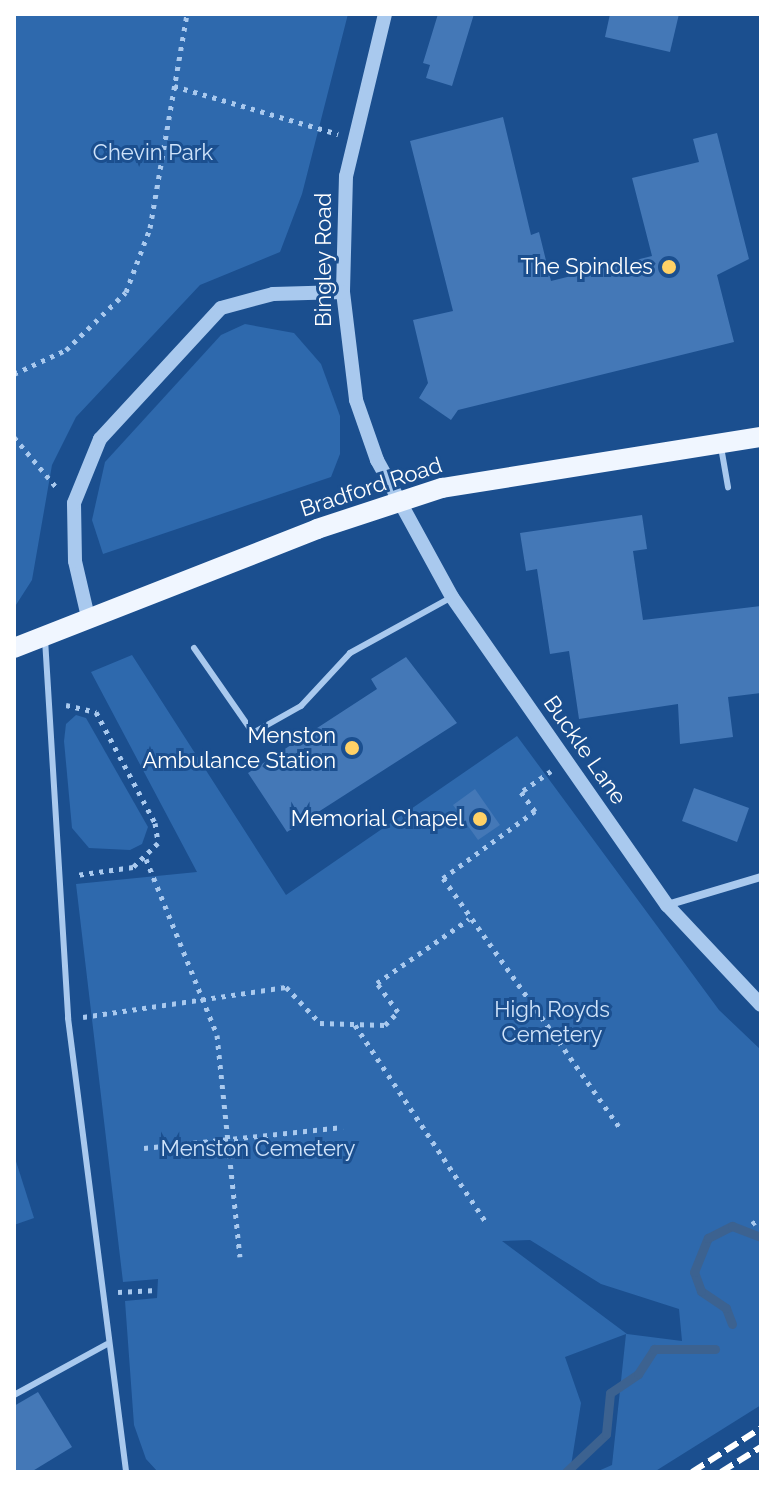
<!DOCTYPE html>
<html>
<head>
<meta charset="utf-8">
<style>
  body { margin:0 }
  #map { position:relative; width:775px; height:1486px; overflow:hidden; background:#1b4f8f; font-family:Raleway,sans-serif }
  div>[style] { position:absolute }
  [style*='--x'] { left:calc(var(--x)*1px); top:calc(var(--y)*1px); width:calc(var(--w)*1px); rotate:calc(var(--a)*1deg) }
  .green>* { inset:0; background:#2e69ad }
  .stream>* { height:9px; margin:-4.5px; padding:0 4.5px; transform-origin:4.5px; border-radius:4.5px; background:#3c6290 }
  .building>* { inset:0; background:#4478b7 }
  .path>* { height:5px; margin-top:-2.5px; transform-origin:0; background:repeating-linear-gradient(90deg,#a9c9ee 0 4px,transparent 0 10px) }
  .service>* { height:6px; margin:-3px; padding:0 3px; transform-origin:3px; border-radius:3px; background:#a9c9ee }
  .minor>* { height:8px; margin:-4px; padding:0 4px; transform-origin:4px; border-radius:4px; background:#a9c9ee }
  .tertiary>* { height:14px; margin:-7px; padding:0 7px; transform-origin:7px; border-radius:7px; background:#a9c9ee }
  .primary>* { height:20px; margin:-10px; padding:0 10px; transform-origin:10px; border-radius:10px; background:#f0f6ff }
  .rail>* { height:6px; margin-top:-3px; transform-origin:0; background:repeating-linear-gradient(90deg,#fff 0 14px,transparent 0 20px) }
  .dots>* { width:22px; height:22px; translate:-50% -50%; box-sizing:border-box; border:4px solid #1b4f8f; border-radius:50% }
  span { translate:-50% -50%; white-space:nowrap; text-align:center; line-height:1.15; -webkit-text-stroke:6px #1b4f8f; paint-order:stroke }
  .park-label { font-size:22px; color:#cfe3fa }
  .street-label { font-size:22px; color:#fff }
  .poi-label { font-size:22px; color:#fff }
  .right { translate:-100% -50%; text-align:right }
  .frame { position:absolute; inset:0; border:16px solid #fff; pointer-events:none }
</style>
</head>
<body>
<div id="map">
  <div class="green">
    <i style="clip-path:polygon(14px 14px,348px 14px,302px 194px,280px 252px,200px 285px,76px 417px,52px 465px,32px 580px,14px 608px)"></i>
    <i style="clip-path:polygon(245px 324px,294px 333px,321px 364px,340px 416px,340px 454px,331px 477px,103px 554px,92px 520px,105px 462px,221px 335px)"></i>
    <i style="clip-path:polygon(evenodd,132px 655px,286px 895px,517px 736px,719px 1010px,761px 1050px,761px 1405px,654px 1472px,596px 1472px,612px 1465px,626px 1334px,565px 1357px,581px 1403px,570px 1472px,158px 1472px,146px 1459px,134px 1425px,125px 1301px,157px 1298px,158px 1279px,123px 1282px,76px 884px,197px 872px,91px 672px,132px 655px,530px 1240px,601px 1284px,679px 1309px,682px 1341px,627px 1334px,502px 1241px,530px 1240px)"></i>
    <i style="clip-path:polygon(76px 715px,86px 718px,148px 827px,142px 844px,130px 850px,89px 848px,72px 828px,64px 741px,66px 724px)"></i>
    <i style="clip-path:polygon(14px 1155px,34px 1218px,14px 1225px)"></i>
  </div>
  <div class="stream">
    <i style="--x:732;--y:1324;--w:17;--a:-111"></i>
    <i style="--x:726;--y:1308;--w:30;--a:-146"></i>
    <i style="--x:701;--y:1291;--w:20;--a:-110"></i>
    <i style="--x:694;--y:1272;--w:37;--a:-68"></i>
    <i style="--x:708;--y:1238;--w:27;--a:-27"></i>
    <i style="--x:732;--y:1226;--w:31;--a:21"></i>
    <i style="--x:566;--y:1472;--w:55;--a:-43.5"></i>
    <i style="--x:606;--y:1434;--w:41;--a:-84.4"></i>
    <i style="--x:610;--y:1393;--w:34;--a:-34"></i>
    <i style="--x:638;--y:1374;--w:30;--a:-57"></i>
    <i style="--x:654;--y:1349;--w:61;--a:0"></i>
  </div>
  <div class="building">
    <i style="clip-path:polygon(438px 14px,474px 14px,452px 86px,426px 78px,430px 65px,423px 63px)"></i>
    <i style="clip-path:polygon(610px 14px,679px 14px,670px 52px,605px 37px)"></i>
    <i style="clip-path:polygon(503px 117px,531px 235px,539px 232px,551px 281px,652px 256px,632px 178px,699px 162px,693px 139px,717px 133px,749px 259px,717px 275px,734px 342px,458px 410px,451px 420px,419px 398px,428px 383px,413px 320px,453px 311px,410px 141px)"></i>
    <i style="clip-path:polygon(642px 515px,647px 549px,633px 551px,643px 620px,761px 606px,761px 693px,728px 697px,733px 737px,680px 744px,678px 704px,579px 719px,569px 651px,550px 654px,537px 569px,526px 571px,520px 533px)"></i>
    <i style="clip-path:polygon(406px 657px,457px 723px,287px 832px,248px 773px,377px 689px,371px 679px)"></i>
    <i style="clip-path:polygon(694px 788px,749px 808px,737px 842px,682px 821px)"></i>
    <i style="clip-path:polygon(475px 789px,500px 825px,478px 840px,453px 805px)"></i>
    <i style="clip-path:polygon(38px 1392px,72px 1447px,31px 1472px,14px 1472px,14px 1406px)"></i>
  </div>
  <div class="path">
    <i style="--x:174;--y:86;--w:171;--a:16.3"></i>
    <i style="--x:14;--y:374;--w:57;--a:-24.8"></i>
    <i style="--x:66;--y:350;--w:83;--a:-44"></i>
    <i style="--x:126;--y:292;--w:68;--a:-69.4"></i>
    <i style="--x:150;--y:228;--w:217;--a:-80.2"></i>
    <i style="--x:14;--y:437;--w:67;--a:49.9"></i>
    <i style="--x:66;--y:705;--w:31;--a:13"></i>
    <i style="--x:96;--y:712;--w:126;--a:62"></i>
    <i style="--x:155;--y:823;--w:20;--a:81"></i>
    <i style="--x:158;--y:843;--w:35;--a:136"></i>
    <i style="--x:133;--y:867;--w:57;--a:171.9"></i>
    <i style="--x:551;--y:771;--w:37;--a:145"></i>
    <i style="--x:521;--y:792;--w:24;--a:54"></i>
    <i style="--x:535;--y:811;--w:114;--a:143.9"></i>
    <i style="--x:443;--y:878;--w:308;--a:54.7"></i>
    <i style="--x:146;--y:859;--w:190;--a:68"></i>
    <i style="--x:217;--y:1035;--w:223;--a:84.1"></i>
    <i style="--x:83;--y:1017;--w:205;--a:-8.4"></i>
    <i style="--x:286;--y:987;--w:50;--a:46.6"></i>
    <i style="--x:320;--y:1023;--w:65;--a:1.8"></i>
    <i style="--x:385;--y:1025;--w:18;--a:-45"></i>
    <i style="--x:398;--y:1012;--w:36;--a:-126"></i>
    <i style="--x:377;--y:983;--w:112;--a:-34.8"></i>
    <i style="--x:355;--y:1025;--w:239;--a:56.4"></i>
    <i style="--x:144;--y:1148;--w:200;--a:-6"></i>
    <i style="--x:752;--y:1224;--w:11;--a:-34"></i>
    <i style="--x:118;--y:1292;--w:39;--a:-3"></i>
  </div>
  <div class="service">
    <i style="--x:721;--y:447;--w:41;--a:80.1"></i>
    <i style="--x:45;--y:639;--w:380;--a:86.5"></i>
    <i style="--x:68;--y:1018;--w:458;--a:82.7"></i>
    <i style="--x:194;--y:648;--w:103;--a:55.2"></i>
    <i style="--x:253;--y:733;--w:55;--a:-29.4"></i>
    <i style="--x:301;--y:706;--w:72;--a:-47.2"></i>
    <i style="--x:350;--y:653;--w:116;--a:-28.8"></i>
    <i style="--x:14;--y:1395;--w:106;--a:-28.7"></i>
  </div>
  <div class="minor">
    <i style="--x:667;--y:905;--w:98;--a:-16.6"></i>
  </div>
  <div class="tertiary">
    <i style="--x:385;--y:14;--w:167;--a:103.5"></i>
    <i style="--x:346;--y:176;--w:116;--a:91.5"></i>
    <i style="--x:343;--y:292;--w:109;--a:83.1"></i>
    <i style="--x:356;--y:400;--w:64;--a:70.7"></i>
    <i style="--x:377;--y:460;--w:156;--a:61.3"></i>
    <i style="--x:452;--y:597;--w:376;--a:55.1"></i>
    <i style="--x:667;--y:905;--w:137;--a:46.8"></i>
    <i style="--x:88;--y:617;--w:57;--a:-103.1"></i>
    <i style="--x:75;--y:561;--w:58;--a:-91"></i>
    <i style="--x:74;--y:503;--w:69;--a:-67.9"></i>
    <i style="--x:100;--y:439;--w:178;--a:-47.3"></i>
    <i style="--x:221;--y:308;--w:54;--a:-15.1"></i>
    <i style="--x:273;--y:294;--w:70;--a:-1.6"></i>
  </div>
  <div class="primary">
    <i style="--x:14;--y:648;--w:326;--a:-21.4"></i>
    <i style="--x:317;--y:529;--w:132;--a:-18.2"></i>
    <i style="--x:442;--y:488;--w:323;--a:-9.1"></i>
  </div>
  <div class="rail">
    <i style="--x:692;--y:1472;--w:82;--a:-32.5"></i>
    <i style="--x:721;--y:1472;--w:47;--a:-32"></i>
  </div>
  <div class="dots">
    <i style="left:669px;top:267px;background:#ffd166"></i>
    <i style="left:352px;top:748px;background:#ffd166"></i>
    <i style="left:480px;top:819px;background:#ffd166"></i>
  </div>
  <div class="park-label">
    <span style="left:153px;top:153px">Chevin Park</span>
    <span style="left:552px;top:1022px">High Royds<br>Cemetery</span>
    <span style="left:258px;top:1149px">Menston Cemetery</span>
  </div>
  <div class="street-label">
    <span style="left:324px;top:260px;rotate:-90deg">Bingley Road</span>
    <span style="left:371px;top:487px;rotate:-18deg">Bradford Road</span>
    <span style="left:585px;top:750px;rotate:55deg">Buckle Lane</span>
  </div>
  <div class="poi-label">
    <span class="right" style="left:653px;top:267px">The Spindles</span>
    <span class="right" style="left:336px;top:748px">Menston<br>Ambulance Station</span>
    <span class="right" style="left:464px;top:819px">Memorial Chapel</span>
  </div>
  <div class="frame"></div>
</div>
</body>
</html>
